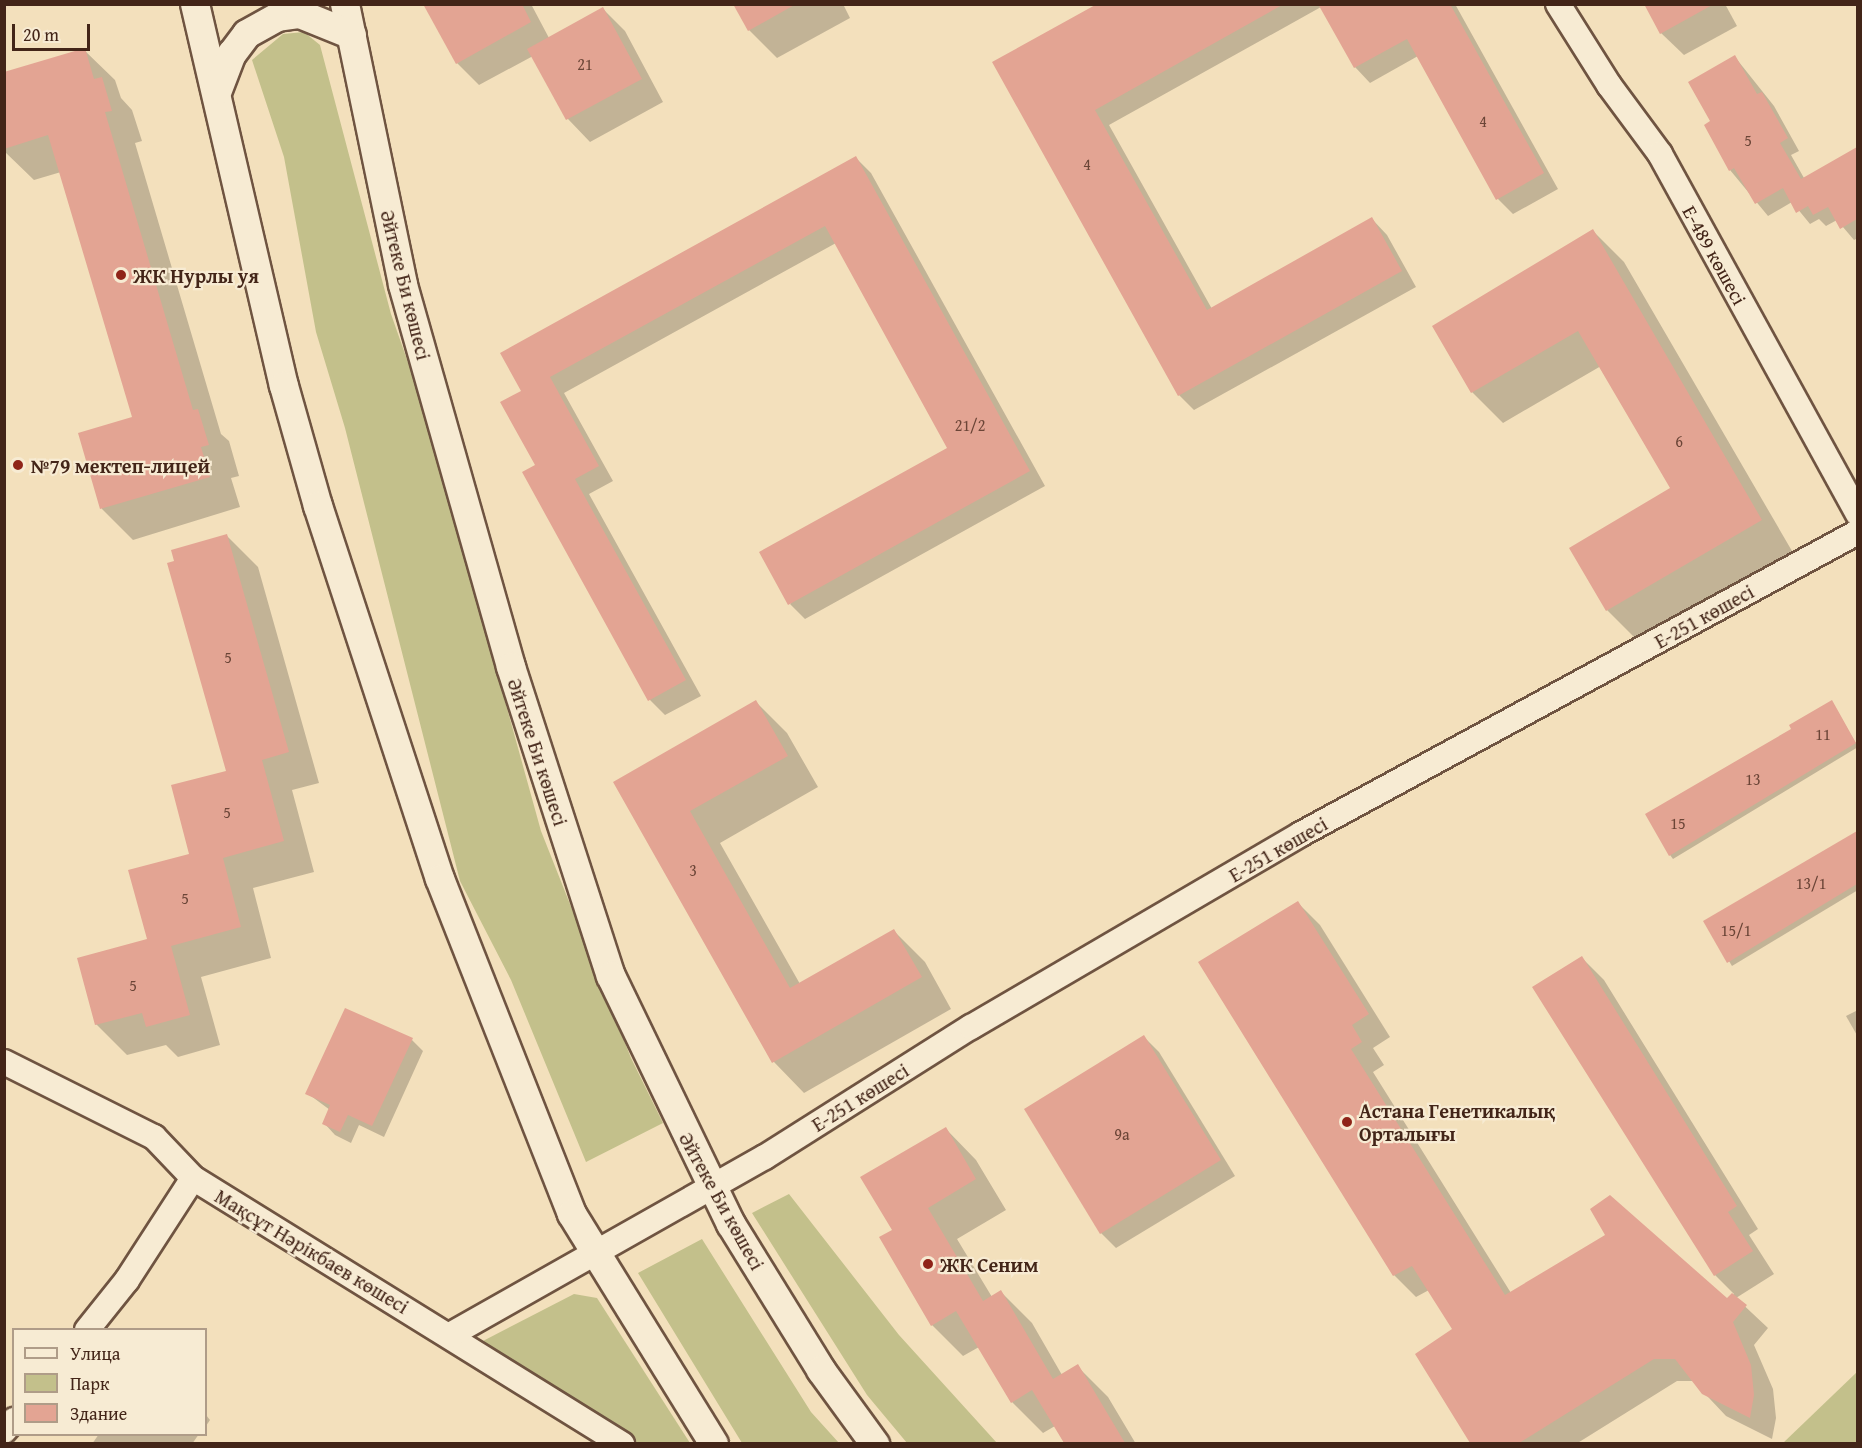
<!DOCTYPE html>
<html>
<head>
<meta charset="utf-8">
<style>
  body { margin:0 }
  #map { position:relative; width:1862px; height:1448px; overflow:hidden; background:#f3e0bc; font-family:"Gentium Book Plus",serif }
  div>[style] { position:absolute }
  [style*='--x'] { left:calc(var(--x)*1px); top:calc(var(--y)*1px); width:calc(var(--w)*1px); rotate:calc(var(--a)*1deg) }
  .green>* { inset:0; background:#c3c08b }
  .shadow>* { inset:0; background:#0003 }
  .building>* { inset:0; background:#e3a493 }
  .roads { filter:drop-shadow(2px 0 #6f5441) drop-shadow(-2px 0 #6f5441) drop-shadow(0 2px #6f5441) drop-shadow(0 -2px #6f5441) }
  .minor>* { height:24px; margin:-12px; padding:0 12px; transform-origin:12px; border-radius:12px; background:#f7ebd3 }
  .tertiary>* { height:28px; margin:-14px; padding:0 14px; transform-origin:14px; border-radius:14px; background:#f7ebd3 }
  .dots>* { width:16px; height:16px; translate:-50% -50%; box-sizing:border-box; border:3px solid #f7ebd3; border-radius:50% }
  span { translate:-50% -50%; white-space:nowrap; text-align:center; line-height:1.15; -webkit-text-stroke:4.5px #f7ebd3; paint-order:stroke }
  .number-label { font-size:16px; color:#6b4537 }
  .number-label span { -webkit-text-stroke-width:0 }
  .street-label { font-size:20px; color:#432518 }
  .poi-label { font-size:20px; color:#432518; font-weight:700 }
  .left { translate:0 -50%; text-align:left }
  .frame { position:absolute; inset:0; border:6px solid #432518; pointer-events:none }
  .legend { position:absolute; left:12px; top:1328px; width:195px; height:108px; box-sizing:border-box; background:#f7ebd3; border:2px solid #af9c88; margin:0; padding:8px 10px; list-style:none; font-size:18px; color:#432518 }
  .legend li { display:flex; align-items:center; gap:12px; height:30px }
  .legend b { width:30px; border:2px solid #af9c88 }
  .scale { position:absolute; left:12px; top:24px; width:78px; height:27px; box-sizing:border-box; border:3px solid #432518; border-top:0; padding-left:8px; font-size:18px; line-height:21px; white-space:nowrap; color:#432518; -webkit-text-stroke:4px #f7ebd3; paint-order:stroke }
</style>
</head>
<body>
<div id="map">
  <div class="green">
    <i style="clip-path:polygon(304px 32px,320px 45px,391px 314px,423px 405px,541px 831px,631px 1058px,663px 1123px,586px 1162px,511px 980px,460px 881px,345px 428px,316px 332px,284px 157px,252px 60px,283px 34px)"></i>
    <i style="clip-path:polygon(789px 1194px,899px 1335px,997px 1443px,907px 1443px,867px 1395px,752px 1213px)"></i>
    <i style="clip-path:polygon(702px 1239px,811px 1412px,839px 1443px,742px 1443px,638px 1273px)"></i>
    <i style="clip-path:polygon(574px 1294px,597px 1298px,690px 1443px,635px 1443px,481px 1342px)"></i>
    <i style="clip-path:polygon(1857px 1372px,1857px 1443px,1783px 1443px)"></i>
  </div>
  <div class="shadow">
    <i style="clip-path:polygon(425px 4px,531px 4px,549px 38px,603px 9px,625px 31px,663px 102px,590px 142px,568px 119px,533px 56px,479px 85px,457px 63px)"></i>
    <i style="clip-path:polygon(735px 4px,843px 4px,850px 18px,777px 58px,749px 30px)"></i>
    <i style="clip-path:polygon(1100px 4px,1455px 4px,1558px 189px,1513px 214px,1498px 199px,1418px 56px,1370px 83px,1355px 67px,1321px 7px,1109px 125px,1212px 309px,1372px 219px,1387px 235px,1416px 287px,1194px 410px,1179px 395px,994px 63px)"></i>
    <i style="clip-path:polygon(1646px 4px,1725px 4px,1737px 26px,1684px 55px,1661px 33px)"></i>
    <i style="clip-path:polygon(84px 50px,115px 80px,121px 98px,132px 110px,142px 141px,135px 143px,221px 434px,229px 441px,239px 476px,231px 478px,240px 507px,133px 540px,102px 509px,79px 434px,134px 418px,61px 172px,34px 180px,4px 151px,4px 73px)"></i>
    <i style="clip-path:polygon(1735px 57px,1774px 106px,1799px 151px,1791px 155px,1804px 178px,1858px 148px,1858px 238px,1854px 240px,1837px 220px,1826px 226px,1819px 219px,1810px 224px,1792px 202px,1768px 216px,1730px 170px,1712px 122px)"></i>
    <i style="clip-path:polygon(856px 158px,871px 173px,1045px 486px,805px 619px,790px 604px,950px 449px,836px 243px,564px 393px,613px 481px,589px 494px,701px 696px,665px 715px,650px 700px,524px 473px,537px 465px,523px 392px)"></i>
    <i style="clip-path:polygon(1593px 231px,1624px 262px,1792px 551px,1638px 641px,1607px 610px,1672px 489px,1601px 366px,1503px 423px,1472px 392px,1434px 326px)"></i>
    <i style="clip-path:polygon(227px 536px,258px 567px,319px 783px,292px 790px,314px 872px,253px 888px,271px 958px,201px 977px,220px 1045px,178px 1057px,166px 1045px,127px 1055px,96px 1024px,149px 940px,228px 772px)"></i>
    <i style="clip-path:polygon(756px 702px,787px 733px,818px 787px,720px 843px,800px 984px,894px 931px,925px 962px,951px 1009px,804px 1093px,774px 1062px,615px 783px)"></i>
    <i style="clip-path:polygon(1832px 702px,1858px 747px,1673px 859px,1670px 855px,1647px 815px,1794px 730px)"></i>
    <i style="clip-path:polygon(1858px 833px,1858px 890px,1732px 966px,1705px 922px)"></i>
    <i style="clip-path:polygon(1298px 903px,1320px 925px,1390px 1037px,1373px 1048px,1384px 1065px,1373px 1072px,1511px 1293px,1727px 1300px,1734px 1294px,1715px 1275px,1582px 958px,1604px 980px,1758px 1229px,1749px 1235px,1774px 1274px,1736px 1298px,1768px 1328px,1754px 1345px,1773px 1389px,1776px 1418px,1772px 1439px,1726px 1416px,1693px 1381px,1677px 1381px,1576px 1444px,1472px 1444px,1417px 1354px,1454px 1330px,1429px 1290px,1416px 1297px,1394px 1275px)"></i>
    <i style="clip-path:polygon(1858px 1010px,1858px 1037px,1846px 1016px)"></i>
    <i style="clip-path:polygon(1144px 1037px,1159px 1052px,1235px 1176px,1116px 1248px,1101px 1233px)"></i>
    <i style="clip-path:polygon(412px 1040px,423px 1051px,384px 1137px,359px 1125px,351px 1143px,335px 1135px,324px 1123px,330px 1110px,307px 1093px)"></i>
    <i style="clip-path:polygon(946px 1129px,976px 1160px,1006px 1210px,957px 1239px,992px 1297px,1001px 1292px,1032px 1323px,1062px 1375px,1077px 1366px,1108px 1397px,1136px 1444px,1065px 1444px,1055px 1426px,1043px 1433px,1012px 1402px,979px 1347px,963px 1356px,932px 1325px,881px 1238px,894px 1230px)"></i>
    <i style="clip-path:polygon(206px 1415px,210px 1420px,206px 1426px)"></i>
    <i style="clip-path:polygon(99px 1434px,199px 1434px,192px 1444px,92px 1444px)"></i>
  </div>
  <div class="building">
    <i style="clip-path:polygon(423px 4px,522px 4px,531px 22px,456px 64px)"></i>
    <i style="clip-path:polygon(733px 4px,796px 4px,748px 31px)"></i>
    <i style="clip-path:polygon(1097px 4px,1284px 4px,1095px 110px,1207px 310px,1372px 217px,1402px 271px,1178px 396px,992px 62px)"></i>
    <i style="clip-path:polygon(1318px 4px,1450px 4px,1544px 173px,1496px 200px,1407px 39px,1354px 68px)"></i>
    <i style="clip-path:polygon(1644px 4px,1714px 4px,1660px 34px)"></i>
    <i style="clip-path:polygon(603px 7px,642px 79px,566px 120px,527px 49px)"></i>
    <i style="clip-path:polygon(85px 48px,94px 79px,102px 77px,112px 111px,105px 112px,193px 410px,198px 409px,209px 445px,201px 447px,210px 477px,100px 509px,78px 433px,132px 417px,48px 135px,4px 149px,4px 72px)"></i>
    <i style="clip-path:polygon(1735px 55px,1757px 94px,1762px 92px,1788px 138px,1780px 143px,1801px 179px,1857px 147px,1857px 219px,1840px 229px,1828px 207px,1813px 215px,1808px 206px,1796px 213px,1783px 188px,1755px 204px,1734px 168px,1729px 171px,1704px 125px,1710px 121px,1688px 82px)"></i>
    <i style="clip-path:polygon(856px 156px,1030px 471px,788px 605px,759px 552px,947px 448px,825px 226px,550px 377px,599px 466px,575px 479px,686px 680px,648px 701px,522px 472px,535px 465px,500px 402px,521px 391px,500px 353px)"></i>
    <i style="clip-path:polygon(1593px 229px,1762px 520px,1606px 611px,1569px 548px,1670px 488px,1578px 331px,1471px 393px,1432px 326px)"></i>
    <i style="clip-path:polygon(227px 534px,289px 752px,262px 760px,284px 841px,223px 858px,241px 927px,171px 946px,190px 1015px,146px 1027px,142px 1013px,95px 1025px,77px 958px,147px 939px,128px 870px,189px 854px,171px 785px,226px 771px,167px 563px,174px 561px,171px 550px)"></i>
    <i style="clip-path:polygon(756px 700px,788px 756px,690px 811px,790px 988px,894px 929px,922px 977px,772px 1063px,613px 782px)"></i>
    <i style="clip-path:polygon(1832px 700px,1856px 743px,1669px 856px,1645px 814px,1791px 729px,1789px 725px)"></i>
    <i style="clip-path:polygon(1857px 831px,1857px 884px,1727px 963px,1703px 921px)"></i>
    <i style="clip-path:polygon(1298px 901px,1369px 1014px,1352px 1025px,1362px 1042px,1351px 1049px,1505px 1295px,1605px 1235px,1590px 1209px,1610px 1195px,1727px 1298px,1732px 1293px,1747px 1305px,1733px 1322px,1751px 1365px,1754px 1395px,1750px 1418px,1702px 1394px,1675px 1359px,1654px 1359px,1519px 1443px,1470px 1443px,1415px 1354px,1452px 1329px,1412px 1266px,1393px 1276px,1198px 962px)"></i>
    <i style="clip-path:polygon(1582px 956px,1737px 1206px,1728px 1212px,1753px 1251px,1714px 1276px,1532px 987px)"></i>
    <i style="clip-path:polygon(345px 1008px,413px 1038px,372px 1126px,348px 1115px,340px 1132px,322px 1124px,330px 1105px,305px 1094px)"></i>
    <i style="clip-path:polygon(1144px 1035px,1221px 1160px,1100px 1234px,1024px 1109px)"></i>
    <i style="clip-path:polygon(946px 1127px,976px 1179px,928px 1208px,983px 1301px,1001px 1290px,1053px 1379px,1078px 1364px,1125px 1443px,1064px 1443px,1032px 1390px,1011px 1403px,956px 1311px,931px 1326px,879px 1237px,892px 1230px,860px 1177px)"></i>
  </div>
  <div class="roads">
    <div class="minor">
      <i style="--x:1558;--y:4;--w:96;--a:57.8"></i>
      <i style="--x:1609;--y:85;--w:86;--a:53.5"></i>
      <i style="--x:1660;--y:154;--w:411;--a:61.2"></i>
      <i style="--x:4;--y:1062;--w:168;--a:26.6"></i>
      <i style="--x:154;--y:1137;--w:57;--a:46.4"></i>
      <i style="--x:193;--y:1178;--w:505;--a:31.8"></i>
      <i style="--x:87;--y:1330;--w:64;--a:-51.3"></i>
      <i style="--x:127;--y:1280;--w:121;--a:-57.1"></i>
      <i style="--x:450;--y:1335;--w:362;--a:-29.5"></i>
      <i style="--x:765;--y:1157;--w:244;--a:-32.3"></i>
      <i style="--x:971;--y:1027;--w:382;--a:-30.3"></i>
      <i style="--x:1301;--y:834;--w:634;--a:-28.47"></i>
      <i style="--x:4;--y:1431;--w:15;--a:-48"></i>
    </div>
    <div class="tertiary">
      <i style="--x:195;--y:4;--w:392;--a:76.9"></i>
      <i style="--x:284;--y:386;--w:125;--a:74.2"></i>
      <i style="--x:318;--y:506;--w:392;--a:71.9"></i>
      <i style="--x:440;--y:879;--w:360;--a:68.5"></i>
      <i style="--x:572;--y:1214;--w:270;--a:58.3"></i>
      <i style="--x:345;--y:4;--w:287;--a:78.3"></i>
      <i style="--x:403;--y:285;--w:397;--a:74.2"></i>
      <i style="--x:511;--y:667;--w:325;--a:72.1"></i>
      <i style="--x:611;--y:976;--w:276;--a:64.2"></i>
      <i style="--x:731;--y:1224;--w:172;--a:58.3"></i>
      <i style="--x:821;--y:1370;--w:92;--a:53.9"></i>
      <i style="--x:218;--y:90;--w:39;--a:-69"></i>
      <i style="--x:232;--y:54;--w:25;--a:-53"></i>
      <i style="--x:247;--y:34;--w:35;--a:-29"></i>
      <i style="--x:278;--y:17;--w:22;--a:-8"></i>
      <i style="--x:300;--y:14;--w:56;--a:22"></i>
    </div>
  </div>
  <div class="dots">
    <i style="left:121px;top:275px;background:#8f2418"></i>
    <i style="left:18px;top:465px;background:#8f2418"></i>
    <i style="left:1347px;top:1122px;background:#8f2418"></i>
    <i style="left:928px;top:1264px;background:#8f2418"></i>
  </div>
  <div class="number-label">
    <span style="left:585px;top:64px">21</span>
    <span style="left:1483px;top:121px">4</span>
    <span style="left:1748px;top:140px">5</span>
    <span style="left:1087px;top:164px">4</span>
    <span style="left:970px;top:425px">21/2</span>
    <span style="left:1679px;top:441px">6</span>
    <span style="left:228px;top:657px">5</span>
    <span style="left:1823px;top:734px">11</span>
    <span style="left:1753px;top:779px">13</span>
    <span style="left:227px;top:812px">5</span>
    <span style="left:1678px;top:823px">15</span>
    <span style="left:693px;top:870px">3</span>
    <span style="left:1811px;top:883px">13/1</span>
    <span style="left:185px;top:898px">5</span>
    <span style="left:1736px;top:930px">15/1</span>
    <span style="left:133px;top:985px">5</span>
    <span style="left:1122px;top:1134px">9а</span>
  </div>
  <div class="street-label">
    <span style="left:1715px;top:255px;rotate:61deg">Е-489 көшесі</span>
    <span style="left:406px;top:285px;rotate:76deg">Әйтеке Би көшесі</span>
    <span style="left:1704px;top:616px;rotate:-29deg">Е-251 көшесі</span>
    <span style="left:538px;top:752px;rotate:72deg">Әйтеке Би көшесі</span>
    <span style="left:1278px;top:849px;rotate:-30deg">Е-251 көшесі</span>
    <span style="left:860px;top:1097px;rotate:-32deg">Е-251 көшесі</span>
    <span style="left:722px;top:1201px;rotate:61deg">Әйтеке Би көшесі</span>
    <span style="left:312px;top:1251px;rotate:31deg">Мақсұт Нәрікбаев көшесі</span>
  </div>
  <div class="poi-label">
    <span class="left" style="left:133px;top:275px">ЖК Нурлы уя</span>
    <span class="left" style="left:30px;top:465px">№79 мектеп-лицей</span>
    <span class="left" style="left:1359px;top:1122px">Астана Генетикалық<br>Орталығы</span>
    <span class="left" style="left:940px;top:1264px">ЖК Сеним</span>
  </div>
  <div class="frame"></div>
  <ul class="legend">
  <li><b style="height:8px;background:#f7ebd3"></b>Улица</li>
  <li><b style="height:16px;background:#c3c08b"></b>Парк</li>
  <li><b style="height:16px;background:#e3a493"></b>Здание</li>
  </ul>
  <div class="scale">20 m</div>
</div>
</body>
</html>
